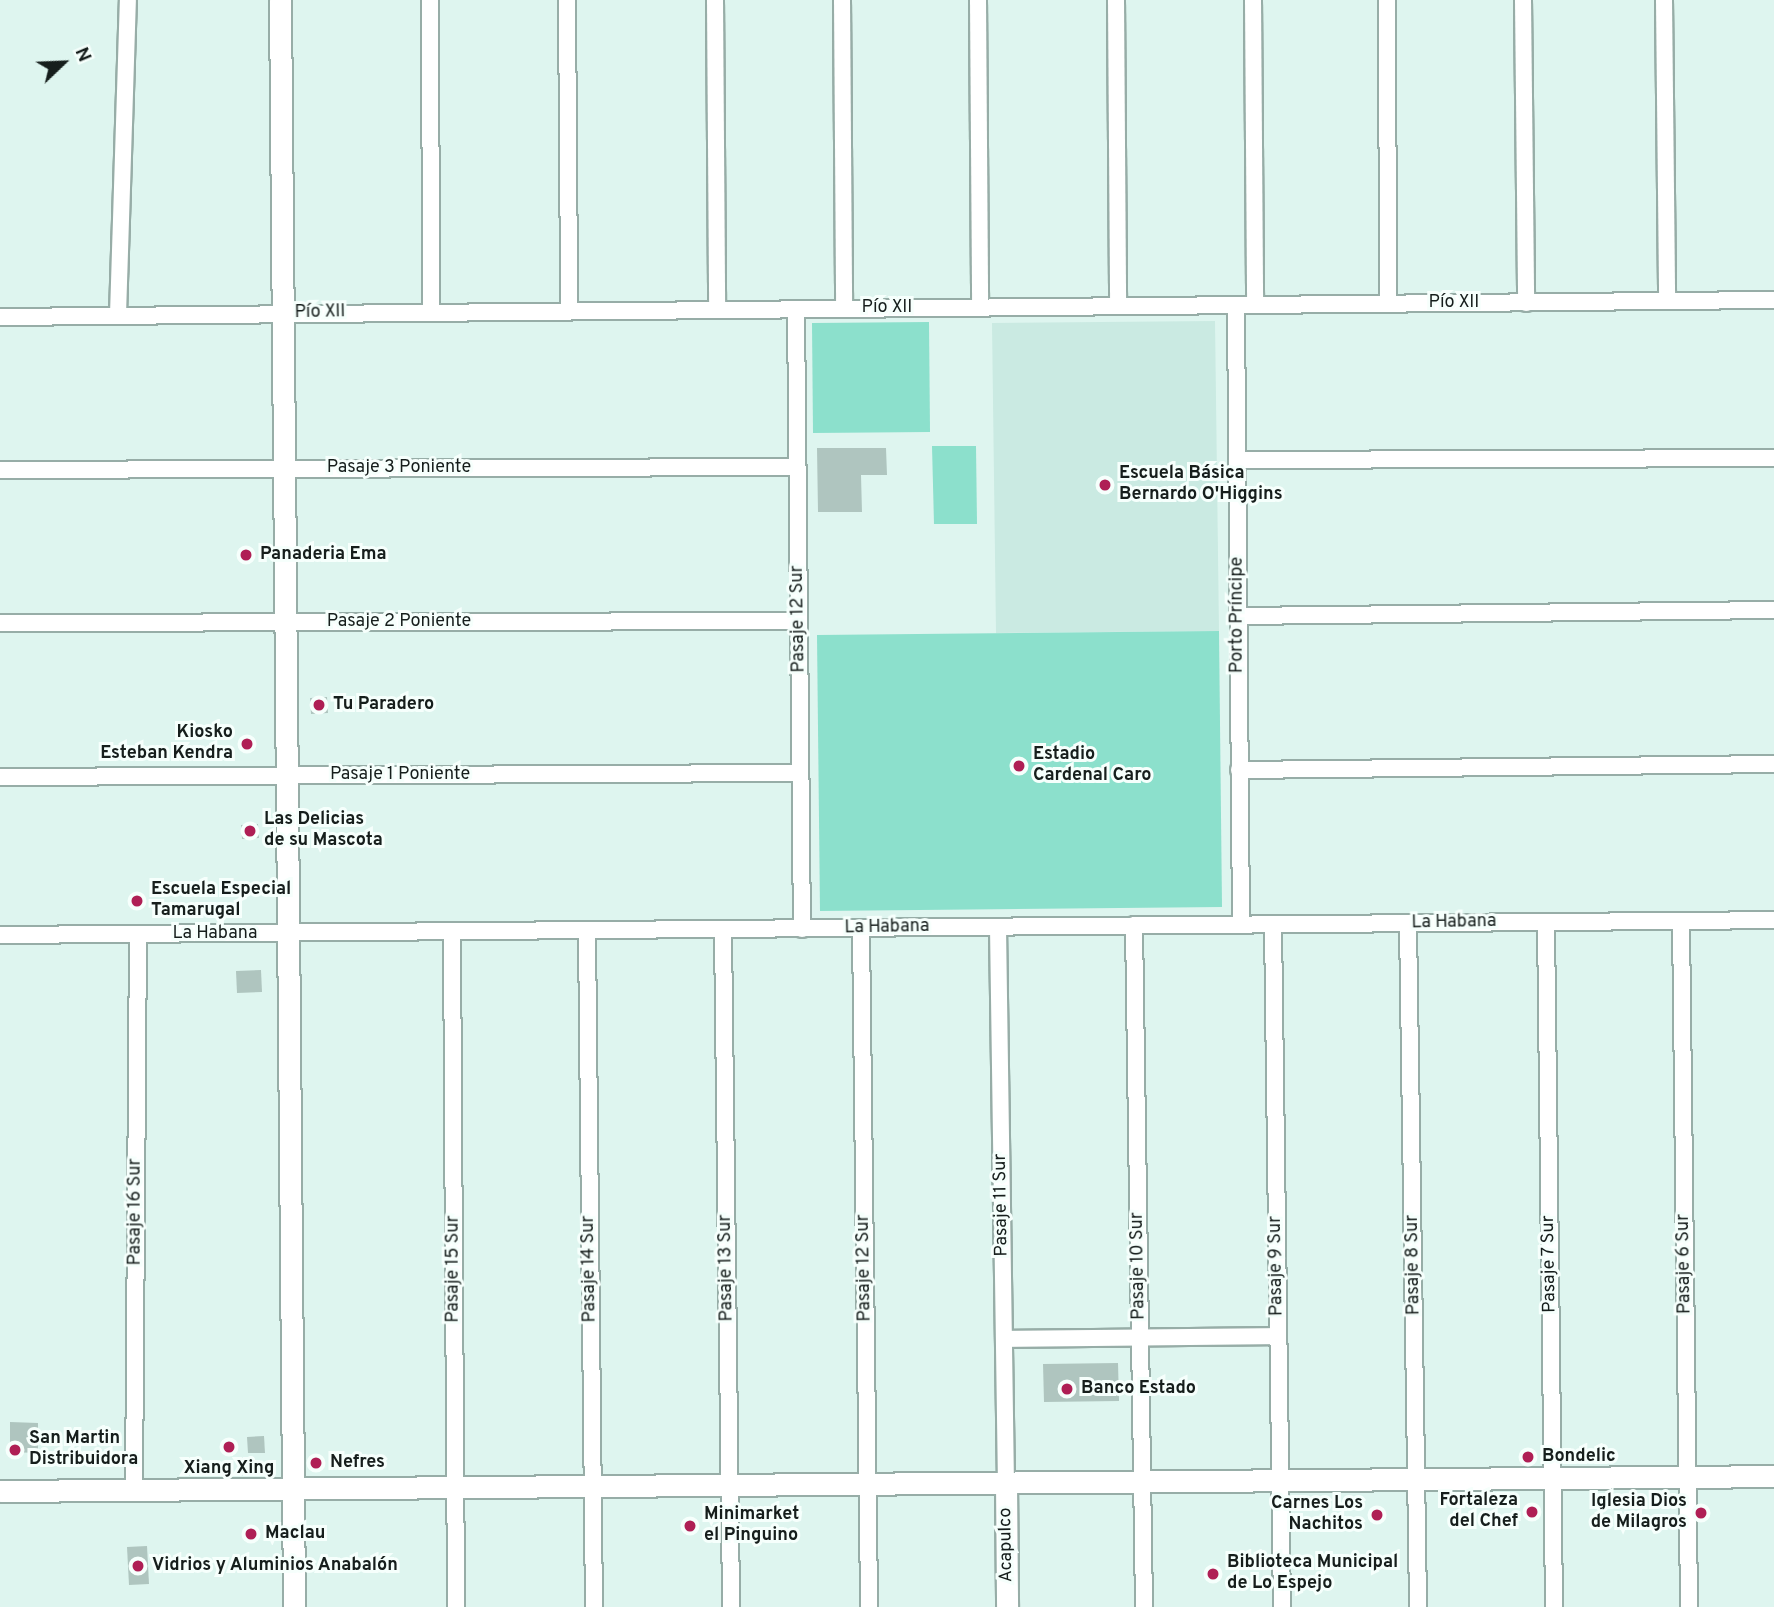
<!DOCTYPE html>
<html>
<head>
<meta charset="utf-8">
<style>
  body { margin:0 }
  #map { position:relative; width:1774px; height:1607px; overflow:hidden; background:#def5ef; font-family:Overpass,sans-serif }
  div>[style] { position:absolute }
  [style*='--x'] { left:calc(var(--x)*1px); top:calc(var(--y)*1px); width:calc(var(--w)*1px); rotate:calc(var(--a)*1deg) }
  .built>* { inset:0; background:#caeae2 }
  .green>* { inset:0; background:#8ce0cc }
  .building>* { inset:0; background:#afc5bf }
  .roads { filter:drop-shadow(2px 0 #97ada7) drop-shadow(-2px 0 #97ada7) drop-shadow(0 2px #97ada7) drop-shadow(0 -2px #97ada7) }
  .street>* { height:16px; margin:-8px; padding:0 8px; transform-origin:8px; border-radius:8px; background:#fff }
  .secondary>* { height:21px; margin:-10.5px; padding:0 10.5px; transform-origin:10.5px; border-radius:10.5px; background:#fff }
  .dots>* { width:19px; height:19px; translate:-50% -50%; box-sizing:border-box; border:4px solid #f6fffc; border-radius:50% }
  span { translate:-50% -50%; white-space:nowrap; text-align:center; line-height:1.15; -webkit-text-stroke:6px #f6fffc; paint-order:stroke }
  .street-label { font-size:18px; color:#161e1c }
  .poi-label { font-size:18px; color:#161e1c; font-weight:700 }
  .left { translate:0 -50%; text-align:left }
  .right { translate:-100% -50%; text-align:right }
  .north { position:absolute; left:28px; top:28px; width:70px; height:70px; -webkit-text-stroke:5px #f6fffc; paint-order:stroke; rotate:67deg; font-size:19px; font-weight:700; line-height:28px; text-align:center; color:#161e1c }
  .north::after { content:''; display:block; margin:auto; width:24px; height:32px; background:#161e1c; clip-path:polygon(50% 0,100% 100%,50% 72%,0 100%) }
</style>
</head>
<body>
<div id="map">
  <div class="built">
    <i style="clip-path:polygon(1215px 321px,1219px 631px,996px 633px,992px 323px)"></i>
  </div>
  <div class="green">
    <i style="clip-path:polygon(929px 322px,930px 432px,813px 433px,812px 323px)"></i>
    <i style="clip-path:polygon(932px 446px,976px 446px,977px 524px,934px 524px)"></i>
    <i style="clip-path:polygon(1219px 631px,1222px 907px,820px 911px,817px 635px)"></i>
  </div>
  <div class="building">
    <i style="clip-path:polygon(817px 448px,886px 448px,887px 475px,861px 475px,862px 512px,818px 512px)"></i>
    <i style="clip-path:polygon(327px 697px,328px 713px,311px 714px,310px 698px)"></i>
    <i style="clip-path:polygon(258px 824px,259px 838px,242px 839px,241px 825px)"></i>
    <i style="clip-path:polygon(261px 970px,262px 992px,237px 993px,236px 971px)"></i>
    <i style="clip-path:polygon(1118px 1363px,1119px 1401px,1044px 1402px,1043px 1364px)"></i>
    <i style="clip-path:polygon(10px 1422px,38px 1423px,38px 1453px,10px 1452px)"></i>
    <i style="clip-path:polygon(264px 1436px,265px 1453px,248px 1453px,247px 1437px)"></i>
    <i style="clip-path:polygon(147px 1546px,149px 1584px,129px 1585px,127px 1547px)"></i>
  </div>
  <div class="roads">
    <div class="street">
      <i style="--x:430;--y:0;--w:312;--a:89.8"></i>
      <i style="--x:567;--y:0;--w:311;--a:89.6"></i>
      <i style="--x:715;--y:0;--w:310;--a:89.6"></i>
      <i style="--x:842;--y:0;--w:309;--a:89.6"></i>
      <i style="--x:978;--y:0;--w:307;--a:89.6"></i>
      <i style="--x:1116;--y:0;--w:306;--a:89.6"></i>
      <i style="--x:1253;--y:0;--w:305;--a:89.6"></i>
      <i style="--x:1387;--y:0;--w:304;--a:89.8"></i>
      <i style="--x:1523;--y:0;--w:303;--a:89.4"></i>
      <i style="--x:1664;--y:0;--w:301;--a:89.4"></i>
      <i style="--x:1236;--y:305;--w:620;--a:89.54"></i>
      <i style="--x:796;--y:309;--w:620;--a:89.45"></i>
      <i style="--x:118;--y:315;--w:315;--a:-88.2"></i>
      <i style="--x:0;--y:317;--w:1774;--a:-0.55"></i>
      <i style="--x:1237;--y:460;--w:537;--a:-0.21"></i>
      <i style="--x:0;--y:470;--w:797;--a:-0.22"></i>
      <i style="--x:1238;--y:616;--w:536;--a:-0.64"></i>
      <i style="--x:0;--y:623;--w:799;--a:-0.14"></i>
      <i style="--x:1239;--y:770;--w:535;--a:-0.64"></i>
      <i style="--x:0;--y:777;--w:800;--a:-0.29"></i>
      <i style="--x:1681;--y:921;--w:686;--a:89.33"></i>
      <i style="--x:1546;--y:922;--w:685;--a:89.33"></i>
      <i style="--x:1408;--y:923;--w:684;--a:89.16"></i>
      <i style="--x:1273;--y:924;--w:683;--a:89.25"></i>
      <i style="--x:1134;--y:925;--w:682;--a:89.16"></i>
      <i style="--x:998;--y:927;--w:556;--a:89.18"></i>
      <i style="--x:861;--y:928;--w:679;--a:89.32"></i>
      <i style="--x:723;--y:929;--w:678;--a:89.32"></i>
      <i style="--x:587;--y:931;--w:676;--a:89.41"></i>
      <i style="--x:452;--y:932;--w:675;--a:89.66"></i>
      <i style="--x:0;--y:935;--w:1774;--a:-0.48"></i>
      <i style="--x:1004;--y:1339;--w:274;--a:-0.6"></i>
      <i style="--x:134;--y:1490;--w:556;--a:-89.59"></i>
    </div>
    <div class="secondary">
      <i style="--x:280;--y:0;--w:1607;--a:89.5"></i>
      <i style="--x:1006;--y:1483;--w:124;--a:89.5"></i>
      <i style="--x:0;--y:1491;--w:1774;--a:-0.48"></i>
    </div>
  </div>
  <div class="dots">
    <i style="left:1105px;top:485px;background:#af1f55"></i>
    <i style="left:246px;top:555px;background:#af1f55"></i>
    <i style="left:319px;top:705px;background:#af1f55"></i>
    <i style="left:247px;top:744px;background:#af1f55"></i>
    <i style="left:1019px;top:766px;background:#af1f55"></i>
    <i style="left:250px;top:831px;background:#af1f55"></i>
    <i style="left:137px;top:901px;background:#af1f55"></i>
    <i style="left:1067px;top:1389px;background:#af1f55"></i>
    <i style="left:229px;top:1447px;background:#af1f55"></i>
    <i style="left:15px;top:1450px;background:#af1f55"></i>
    <i style="left:1528px;top:1457px;background:#af1f55"></i>
    <i style="left:316px;top:1463px;background:#af1f55"></i>
    <i style="left:1532px;top:1512px;background:#af1f55"></i>
    <i style="left:1701px;top:1513px;background:#af1f55"></i>
    <i style="left:1377px;top:1515px;background:#af1f55"></i>
    <i style="left:690px;top:1526px;background:#af1f55"></i>
    <i style="left:251px;top:1534px;background:#af1f55"></i>
    <i style="left:138px;top:1566px;background:#af1f55"></i>
    <i style="left:1213px;top:1574px;background:#af1f55"></i>
  </div>
  <div class="street-label">
    <span style="left:1454px;top:303px">Pío XII</span>
    <span style="left:887px;top:308px">Pío XII</span>
    <span style="left:320px;top:313px;rotate:-1deg">Pío XII</span>
    <span style="left:399px;top:468px">Pasaje 3 Poniente</span>
    <span style="left:1238px;top:615px;rotate:-90deg">Porto Príncipe</span>
    <span style="left:799px;top:619px;rotate:-91deg">Pasaje 12 Sur</span>
    <span style="left:399px;top:622px">Pasaje 2 Poniente</span>
    <span style="left:400px;top:775px">Pasaje 1 Poniente</span>
    <span style="left:1454px;top:923px;rotate:-1deg">La Habana</span>
    <span style="left:887px;top:928px;rotate:-1deg">La Habana</span>
    <span style="left:215px;top:934px">La Habana</span>
    <span style="left:1002px;top:1205px;rotate:-91deg">Pasaje 11 Sur</span>
    <span style="left:136px;top:1212px;rotate:-90deg">Pasaje 16 Sur</span>
    <span style="left:1550px;top:1264px;rotate:-91deg">Pasaje 7 Sur</span>
    <span style="left:1685px;top:1264px;rotate:-91deg">Pasaje 6 Sur</span>
    <span style="left:1414px;top:1265px;rotate:-91deg">Pasaje 8 Sur</span>
    <span style="left:1139px;top:1266px;rotate:-91deg">Pasaje 10 Sur</span>
    <span style="left:1277px;top:1266px;rotate:-91deg">Pasaje 9 Sur</span>
    <span style="left:727px;top:1268px;rotate:-91deg">Pasaje 13 Sur</span>
    <span style="left:865px;top:1268px;rotate:-91deg">Pasaje 12 Sur</span>
    <span style="left:454px;top:1269px;rotate:-90deg">Pasaje 15 Sur</span>
    <span style="left:590px;top:1269px;rotate:-91deg">Pasaje 14 Sur</span>
    <span style="left:1007px;top:1545px;rotate:-91deg">Acapulco</span>
  </div>
  <div class="poi-label">
    <span class="left" style="left:1119px;top:485px">Escuela Básica<br>Bernardo O'Higgins</span>
    <span class="left" style="left:260px;top:555px">Panaderia Ema</span>
    <span class="left" style="left:333px;top:705px">Tu Paradero</span>
    <span class="right" style="left:233px;top:744px">Kiosko<br>Esteban Kendra</span>
    <span class="left" style="left:1033px;top:766px">Estadio<br>Cardenal Caro</span>
    <span class="left" style="left:264px;top:831px">Las Delicias<br>de su Mascota</span>
    <span class="left" style="left:151px;top:901px">Escuela Especial<br>Tamarugal</span>
    <span class="left" style="left:1081px;top:1389px">Banco Estado</span>
    <span class="left" style="left:29px;top:1450px">San Martin<br>Distribuidora</span>
    <span class="left" style="left:1542px;top:1457px">Bondelic</span>
    <span class="left" style="left:330px;top:1463px">Nefres</span>
    <span style="left:229px;top:1469px">Xiang Xing</span>
    <span class="right" style="left:1518px;top:1512px">Fortaleza<br>del Chef</span>
    <span class="right" style="left:1687px;top:1513px">Iglesia Dios<br>de Milagros</span>
    <span class="right" style="left:1363px;top:1515px">Carnes Los<br>Nachitos</span>
    <span class="left" style="left:704px;top:1526px">Minimarket<br>el Pinguino</span>
    <span class="left" style="left:265px;top:1534px">Maclau</span>
    <span class="left" style="left:1227px;top:1574px">Biblioteca Municipal<br>de Lo Espejo</span>
    <span class="left" style="left:152px;top:1566px">Vidrios y Aluminios Anabalón</span>
  </div>
  <div class="north">N</div>
</div>
</body>
</html>
